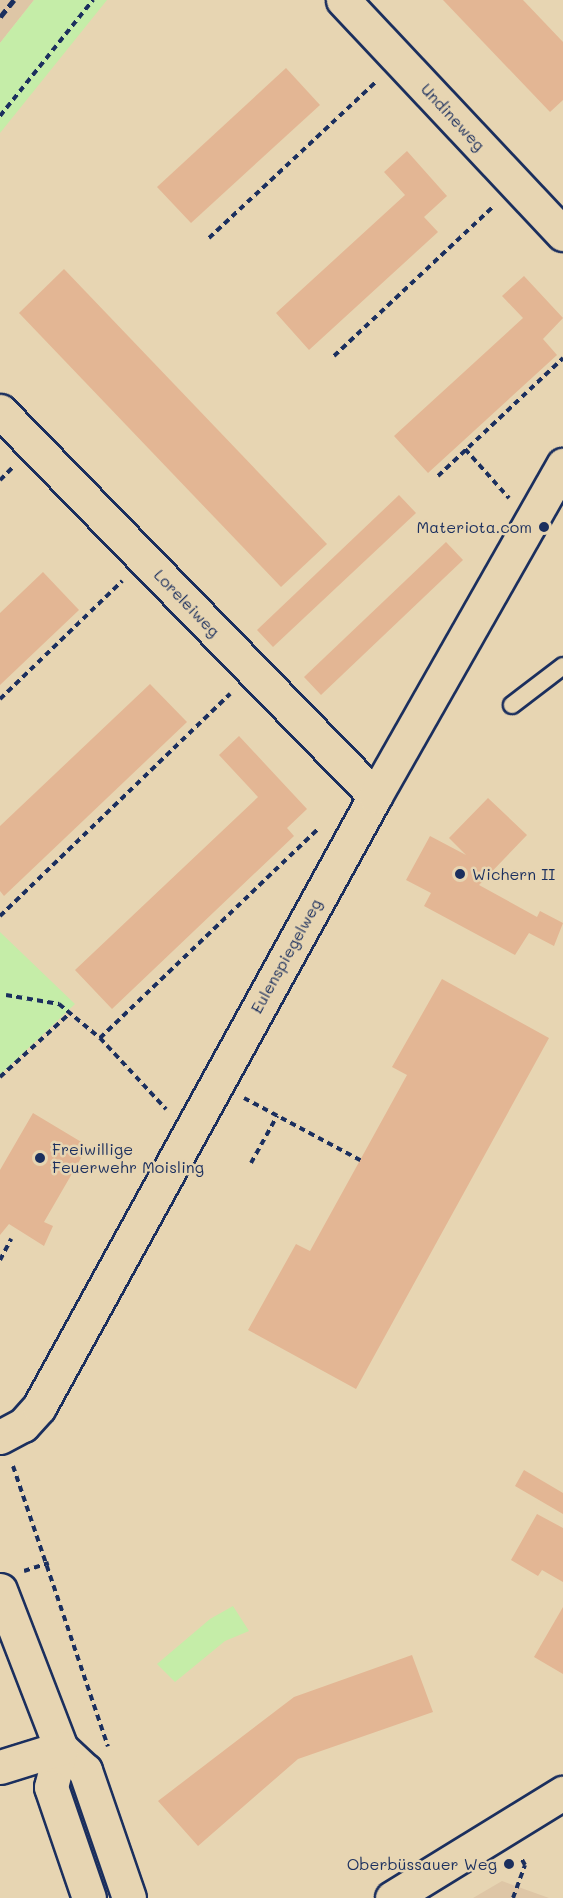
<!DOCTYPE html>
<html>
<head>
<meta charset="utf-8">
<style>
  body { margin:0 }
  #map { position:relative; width:563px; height:1898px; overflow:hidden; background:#e7d5b2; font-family:Mali,sans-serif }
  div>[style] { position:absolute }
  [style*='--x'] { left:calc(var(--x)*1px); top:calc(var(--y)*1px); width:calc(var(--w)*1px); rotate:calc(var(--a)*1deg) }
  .built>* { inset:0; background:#dec6a6 }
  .green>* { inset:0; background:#c5eda8 }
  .building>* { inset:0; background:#e3b694 }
  .path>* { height:4px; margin-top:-2px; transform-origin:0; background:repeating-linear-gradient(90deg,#1b2f5e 0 6px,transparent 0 10.5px) }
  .roads { filter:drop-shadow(2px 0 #1b2f5e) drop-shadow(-2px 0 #1b2f5e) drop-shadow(0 2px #1b2f5e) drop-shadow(0 -2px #1b2f5e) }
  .lane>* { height:16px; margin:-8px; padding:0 8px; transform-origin:8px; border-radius:8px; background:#e7d5b2 }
  .street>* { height:33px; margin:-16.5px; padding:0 16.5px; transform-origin:16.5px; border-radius:16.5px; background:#e7d5b2 }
  .secondary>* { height:33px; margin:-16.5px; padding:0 16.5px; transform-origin:16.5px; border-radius:16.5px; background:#e7d5b2 }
  .rail>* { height:4.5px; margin-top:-2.25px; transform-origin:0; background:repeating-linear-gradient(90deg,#1b2f5e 0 9px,transparent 0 13.5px) }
  .dots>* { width:16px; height:16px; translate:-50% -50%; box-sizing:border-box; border:3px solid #e7d5b2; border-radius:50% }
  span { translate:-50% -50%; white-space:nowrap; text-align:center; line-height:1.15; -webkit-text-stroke:5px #e7d5b2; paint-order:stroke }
  .street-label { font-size:16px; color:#1b2f5e }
  .poi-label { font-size:16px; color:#1b2f5e }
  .right { translate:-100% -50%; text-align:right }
  .left { translate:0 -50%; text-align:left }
</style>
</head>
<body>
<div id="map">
  <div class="built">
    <i style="clip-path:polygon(0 0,34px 0,0 43px)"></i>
    <i style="clip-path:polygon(502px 1881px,549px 1898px,473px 1898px)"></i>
  </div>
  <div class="green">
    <i style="clip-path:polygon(34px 0,107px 0,0 133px,0 43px)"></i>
    <i style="clip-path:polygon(0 932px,75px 1004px,0 1075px)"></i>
    <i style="clip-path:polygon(233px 1606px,249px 1631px,225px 1641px,175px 1682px,157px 1664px,210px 1619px)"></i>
  </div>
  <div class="building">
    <i style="clip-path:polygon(443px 0,523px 0,563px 42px,563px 100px,550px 112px)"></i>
    <i style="clip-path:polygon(286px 68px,320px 105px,191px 223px,157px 187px)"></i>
    <i style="clip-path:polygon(407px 151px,447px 196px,424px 217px,438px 232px,309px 350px,276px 313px,405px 195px,384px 172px)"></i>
    <i style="clip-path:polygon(64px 269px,327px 544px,281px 587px,19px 313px)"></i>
    <i style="clip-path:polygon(524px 276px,563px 318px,543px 339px,557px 355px,428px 473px,394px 436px,523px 318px,502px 296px)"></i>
    <i style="clip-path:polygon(399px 495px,416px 513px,273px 647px,257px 630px)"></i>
    <i style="clip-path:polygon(446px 542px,463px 560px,321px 695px,304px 677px)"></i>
    <i style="clip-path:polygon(43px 572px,79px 610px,0 685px,0 613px)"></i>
    <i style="clip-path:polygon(150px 684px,187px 722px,4px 896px,0 891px,0 826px)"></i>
    <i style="clip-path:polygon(239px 736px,307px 809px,287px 828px,294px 836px,112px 1009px,75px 970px,258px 797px,219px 755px)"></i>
    <i style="clip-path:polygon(488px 798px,527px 835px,479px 885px,537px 917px,540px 911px,563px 923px,554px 946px,529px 933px,515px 955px,424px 906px,431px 893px,406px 880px,430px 836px,466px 855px,449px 838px)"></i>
    <i style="clip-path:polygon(442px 979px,549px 1038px,356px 1389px,248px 1330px,296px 1244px,310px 1251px,407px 1075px,392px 1067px)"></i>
    <i style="clip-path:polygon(33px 1113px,88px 1146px,44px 1222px,53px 1226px,44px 1246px,9px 1224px,0 1235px,0 1170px)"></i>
    <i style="clip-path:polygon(524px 1470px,563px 1493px,563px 1514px,515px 1486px)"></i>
    <i style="clip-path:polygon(537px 1514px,563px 1528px,563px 1582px,542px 1570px,538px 1576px,511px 1560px)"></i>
    <i style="clip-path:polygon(563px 1607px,563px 1674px,534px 1657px)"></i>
    <i style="clip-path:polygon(412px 1655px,433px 1712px,298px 1759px,198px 1846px,158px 1801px,294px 1697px)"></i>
  </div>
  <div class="path">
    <i style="--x:0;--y:116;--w:149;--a:-51.3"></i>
    <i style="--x:209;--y:238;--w:230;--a:-43.1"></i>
    <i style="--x:334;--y:356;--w:219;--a:-43.2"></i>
    <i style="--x:465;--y:449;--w:66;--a:48.1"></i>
    <i style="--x:438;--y:476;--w:172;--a:-43.3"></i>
    <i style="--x:0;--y:480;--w:17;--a:-45"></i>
    <i style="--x:0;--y:699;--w:170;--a:-44"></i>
    <i style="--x:0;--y:916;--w:320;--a:-44"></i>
    <i style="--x:6;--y:995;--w:54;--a:9.6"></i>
    <i style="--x:59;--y:1004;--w:53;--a:39.7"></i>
    <i style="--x:100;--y:1038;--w:97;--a:47.1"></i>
    <i style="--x:100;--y:1038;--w:302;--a:-43.8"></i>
    <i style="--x:0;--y:1077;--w:95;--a:-42.4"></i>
    <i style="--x:244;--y:1098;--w:132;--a:28.1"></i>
    <i style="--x:251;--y:1163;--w:54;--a:-61"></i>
    <i style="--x:0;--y:1260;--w:24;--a:-62"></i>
    <i style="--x:13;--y:1466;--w:296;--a:71.3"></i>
    <i style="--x:24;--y:1571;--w:26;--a:-18"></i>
    <i style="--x:513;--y:1898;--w:35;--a:-70"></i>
    <i style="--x:525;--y:1865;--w:10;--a:-119"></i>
  </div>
  <div class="roads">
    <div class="lane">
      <i style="--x:512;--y:705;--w:64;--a:-37.4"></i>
    </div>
    <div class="street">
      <i style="--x:343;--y:0;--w:321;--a:46.8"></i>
      <i style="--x:0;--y:411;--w:537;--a:45.75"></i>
      <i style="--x:0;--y:1437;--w:26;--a:-28"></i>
      <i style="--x:23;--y:1425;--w:24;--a:-48"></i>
      <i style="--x:39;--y:1407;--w:697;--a:-61.19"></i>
      <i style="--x:375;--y:796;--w:381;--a:-60.4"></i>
      <i style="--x:0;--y:1590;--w:169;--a:68.9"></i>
      <i style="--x:61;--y:1748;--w:33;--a:43"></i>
      <i style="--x:85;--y:1770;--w:135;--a:71"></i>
      <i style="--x:61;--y:1748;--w:40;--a:104.4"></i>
      <i style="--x:51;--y:1787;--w:117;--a:71.1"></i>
      <i style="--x:0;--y:1767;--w:64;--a:-17.3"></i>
    </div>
    <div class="secondary">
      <i style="--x:392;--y:1898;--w:201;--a:-31.6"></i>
    </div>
  </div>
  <div class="rail">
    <i style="--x:0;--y:17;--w:22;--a:-51"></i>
  </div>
  <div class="dots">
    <i style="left:544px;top:527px;background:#1b2f5e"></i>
    <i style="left:460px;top:874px;background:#1b2f5e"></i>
    <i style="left:40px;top:1158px;background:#1b2f5e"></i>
    <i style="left:509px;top:1864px;background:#1b2f5e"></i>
  </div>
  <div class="street-label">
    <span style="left:453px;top:117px;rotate:47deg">Undineweg</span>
    <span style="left:187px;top:603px;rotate:46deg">Loreleiweg</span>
    <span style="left:286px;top:956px;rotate:-61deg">Eulenspiegelweg</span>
  </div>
  <div class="poi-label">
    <span class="right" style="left:532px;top:527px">Materiota.com</span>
    <span class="left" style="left:472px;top:874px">Wichern II</span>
    <span class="left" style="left:52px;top:1158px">Freiwillige<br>Feuerwehr Moisling</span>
    <span class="right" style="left:497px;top:1864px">Oberbüssauer Weg</span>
  </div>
</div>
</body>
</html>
